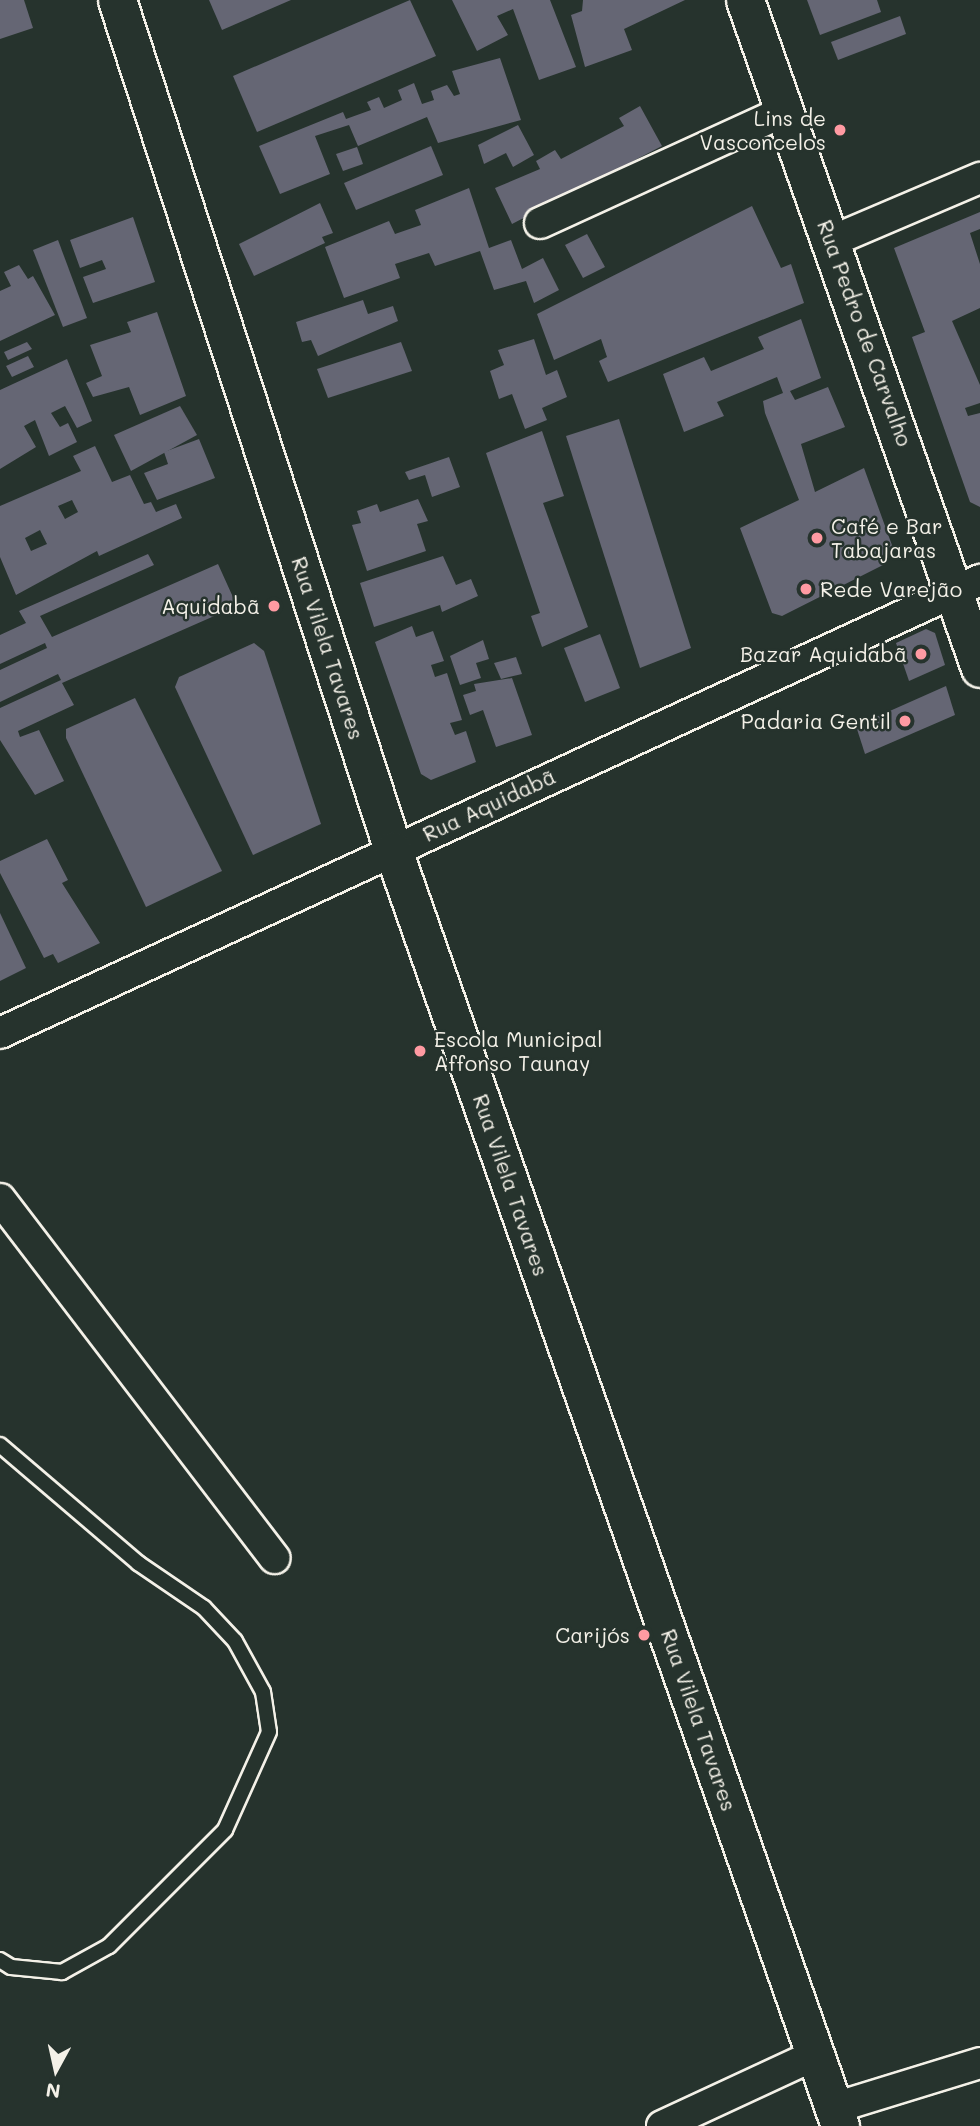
<!DOCTYPE html>
<html>
<head>
<meta charset="utf-8">
<style>
  body { margin:0 }
  #map { position:relative; width:980px; height:2126px; overflow:hidden; background:#26332d; font-family:Mali,sans-serif }
  div>[style] { position:absolute }
  [style*='--x'] { left:calc(var(--x)*1px); top:calc(var(--y)*1px); width:calc(var(--w)*1px); rotate:calc(var(--a)*1deg) }
  .building>* { inset:0; background:#656674 }
  .roads { filter:drop-shadow(2px 0 #f4f1e8) drop-shadow(-2px 0 #f4f1e8) drop-shadow(0 2px #f4f1e8) drop-shadow(0 -2px #f4f1e8) }
  .service>* { height:14px; margin:-7px; padding:0 7px; transform-origin:7px; border-radius:7px; background:#26332d }
  .minor>* { height:30px; margin:-15px; padding:0 15px; transform-origin:15px; border-radius:15px; background:#26332d }
  .tertiary>* { height:37px; margin:-18.5px; padding:0 18.5px; transform-origin:18.5px; border-radius:18.5px; background:#26332d }
  .dots>* { width:19px; height:19px; translate:-50% -50%; box-sizing:border-box; border:4px solid #26332d; border-radius:50% }
  span { translate:-50% -50%; white-space:nowrap; text-align:center; line-height:1.15; -webkit-text-stroke:5px #26332d; paint-order:stroke }
  .poi-label { font-size:21px; color:#f4f1e8 }
  .right { translate:-100% -50%; text-align:right }
  .left { translate:0 -50%; text-align:left }
  .street-label { font-size:21px; color:#f4f1e8 }
  .north { position:absolute; left:21px; top:2035px; width:70px; height:70px; -webkit-text-stroke:5px #26332d; paint-order:stroke; rotate:188deg; font-size:19px; font-weight:700; line-height:28px; text-align:center; color:#f4f1e8 }
  .north::after { content:''; display:block; margin:auto; width:24px; height:32px; background:#f4f1e8; clip-path:polygon(50% 0,100% 100%,50% 72%,0 100%) }
</style>
</head>
<body>
<div id="map">
  <div class="building">
    <i style="clip-path:polygon(0 0,24px 0,33px 28px,0 39px)"></i>
    <i style="clip-path:polygon(209px 0,291px 0,222px 30px)"></i>
    <i style="clip-path:polygon(410px 0,436px 56px,257px 132px,233px 76px)"></i>
    <i style="clip-path:polygon(452px 0,550px 0,576px 67px,539px 80px,513px 9px,497px 16px,508px 35px,477px 51px)"></i>
    <i style="clip-path:polygon(583px 0,685px 0,624px 29px,632px 50px,585px 67px,571px 15px,582px 11px)"></i>
    <i style="clip-path:polygon(807px 0,877px 0,881px 12px,820px 35px)"></i>
    <i style="clip-path:polygon(900px 16px,906px 34px,838px 60px,831px 42px)"></i>
    <i style="clip-path:polygon(500px 58px,521px 120px,438px 143px,427px 117px,358px 146px,349px 125px,315px 136px,330px 174px,280px 194px,259px 146px,343px 112px,346px 119px,371px 110px,367px 102px,379px 97px,384px 108px,402px 100px,398px 90px,414px 83px,422px 104px,434px 100px,431px 91px,447px 85px,454px 96px,460px 94px,452px 71px)"></i>
    <i style="clip-path:polygon(640px 106px,662px 146px,512px 224px,495px 188px,540px 169px,536px 161px,555px 150px,561px 159px,624px 126px,619px 118px)"></i>
    <i style="clip-path:polygon(518px 125px,534px 155px,513px 167px,506px 153px,484px 164px,478px 145px)"></i>
    <i style="clip-path:polygon(431px 146px,443px 175px,356px 210px,344px 183px)"></i>
    <i style="clip-path:polygon(357px 147px,363px 164px,343px 171px,336px 154px)"></i>
    <i style="clip-path:polygon(469px 188px,489px 248px,511px 240px,522px 269px,543px 258px,559px 290px,534px 303px,526px 281px,494px 290px,480px 251px,435px 266px,429px 253px,395px 264px,400px 278px,344px 298px,325px 247px,389px 221px,395px 234px,421px 225px,415px 210px)"></i>
    <i style="clip-path:polygon(320px 203px,333px 233px,322px 237px,325px 243px,254px 276px,239px 244px)"></i>
    <i style="clip-path:polygon(752px 206px,781px 268px,791px 264px,804px 303px,608px 382px,599px 361px,607px 357px,601px 339px,554px 360px,537px 314px)"></i>
    <i style="clip-path:polygon(980px 212px,980px 229px,970px 233px,980px 264px,980px 308px,952px 321px,980px 385px,980px 403px,965px 408px,968px 416px,980px 413px,980px 507px,970px 502px,912px 337px,925px 332px,894px 248px)"></i>
    <i style="clip-path:polygon(133px 217px,155px 282px,93px 303px,83px 277px,106px 269px,102px 260px,80px 268px,70px 240px)"></i>
    <i style="clip-path:polygon(587px 234px,605px 267px,583px 278px,565px 245px)"></i>
    <i style="clip-path:polygon(58px 240px,87px 318px,63px 327px,33px 250px)"></i>
    <i style="clip-path:polygon(19px 265px,28px 279px,33px 276px,55px 315px,0 341px,0 291px,11px 286px,4px 272px)"></i>
    <i style="clip-path:polygon(363px 300px,368px 314px,393px 306px,398px 321px,318px 356px,311px 340px,302px 342px,296px 322px)"></i>
    <i style="clip-path:polygon(157px 312px,186px 396px,140px 415px,129px 387px,93px 397px,86px 383px,102px 376px,90px 345px,131px 332px,127px 322px)"></i>
    <i style="clip-path:polygon(801px 319px,821px 378px,790px 391px,795px 400px,828px 387px,845px 427px,801px 444px,815px 492px,864px 468px,893px 548px,887px 563px,782px 616px,772px 613px,740px 528px,799px 500px,765px 413px,763px 401px,783px 393px,777px 377px,717px 402px,724px 416px,684px 432px,663px 374px,704px 357px,711px 371px,764px 349px,758px 337px)"></i>
    <i style="clip-path:polygon(534px 339px,546px 375px,557px 370px,567px 397px,542px 408px,547px 420px,525px 429px,512px 394px,499px 399px,490px 371px,504px 365px,498px 350px)"></i>
    <i style="clip-path:polygon(27px 342px,32px 349px,8px 360px,4px 352px)"></i>
    <i style="clip-path:polygon(401px 342px,412px 371px,328px 398px,317px 369px)"></i>
    <i style="clip-path:polygon(28px 356px,34px 367px,12px 377px,6px 366px)"></i>
    <i style="clip-path:polygon(67px 359px,92px 421px,77px 428px,65px 406px,51px 413px,60px 427px,68px 423px,77px 442px,49px 456px,35px 420px,24px 426px,36px 447px,0 469px,0 390px)"></i>
    <i style="clip-path:polygon(180px 406px,197px 435px,131px 471px,114px 435px)"></i>
    <i style="clip-path:polygon(619px 419px,691px 648px,640px 668px,566px 436px)"></i>
    <i style="clip-path:polygon(542px 431px,564px 496px,543px 503px,588px 627px,542px 647px,531px 616px,540px 613px,486px 453px)"></i>
    <i style="clip-path:polygon(199px 439px,215px 478px,157px 500px,144px 473px,168px 464px,164px 452px)"></i>
    <i style="clip-path:polygon(evenodd,95px 446px,112px 482px,130px 475px,144px 504px,151px 502px,156px 512px,176px 504px,182px 518px,99px 556px,97px 551px,16px 595px,0 557px,0 506px,81px 471px,73px 456px,95px 446px,72px 500px,78px 512px,65px 519px,58px 506px,72px 500px,95px 446px,40px 530px,47px 544px,31px 551px,25px 538px,40px 530px)"></i>
    <i style="clip-path:polygon(449px 457px,460px 487px,432px 497px,425px 475px,409px 480px,405px 472px)"></i>
    <i style="clip-path:polygon(418px 499px,428px 521px,417px 524px,426px 551px,367px 571px,352px 525px,361px 523px,357px 511px,377px 504px,380px 512px)"></i>
    <i style="clip-path:polygon(148px 554px,154px 565px,40px 616px,52px 637px,218px 564px,237px 606px,62px 683px,74px 705px,18px 731px,20px 737px,39px 730px,64px 781px,35px 795px,0 740px,0 708px,61px 680px,58px 674px,0 702px,0 670px,47px 648px,45px 643px,0 664px,0 635px,26px 623px,19px 611px)"></i>
    <i style="clip-path:polygon(443px 556px,456px 585px,471px 579px,478px 596px,442px 612px,440px 605px,374px 627px,360px 583px)"></i>
    <i style="clip-path:polygon(412px 626px,416px 637px,433px 631px,444px 661px,431px 665px,435px 677px,447px 673px,462px 720px,450px 723px,455px 735px,466px 731px,476px 762px,431px 780px,421px 774px,375px 642px)"></i>
    <i style="clip-path:polygon(926px 629px,935px 633px,945px 665px,909px 681px,896px 643px)"></i>
    <i style="clip-path:polygon(600px 634px,620px 688px,585px 702px,564px 648px)"></i>
    <i style="clip-path:polygon(483px 640px,489px 659px,476px 663px,481px 678px,460px 685px,450px 656px)"></i>
    <i style="clip-path:polygon(254px 643px,264px 651px,321px 824px,253px 855px,175px 687px,179px 677px)"></i>
    <i style="clip-path:polygon(516px 657px,522px 674px,501px 679px,494px 663px)"></i>
    <i style="clip-path:polygon(512px 678px,532px 735px,496px 747px,483px 710px,470px 715px,463px 695px,476px 691px,474px 684px)"></i>
    <i style="clip-path:polygon(946px 686px,955px 715px,865px 754px,856px 726px)"></i>
    <i style="clip-path:polygon(135px 698px,222px 871px,146px 907px,66px 738px,66px 729px)"></i>
    <i style="clip-path:polygon(47px 839px,68px 880px,62px 883px,100px 943px,58px 963px,53px 954px,44px 958px,0 873px,0 861px)"></i>
    <i style="clip-path:polygon(0 913px,26px 968px,0 981px)"></i>
  </div>
  <div class="roads">
    <div class="service">
      <i style="--x:0;--y:1445;--w:182;--a:40.5"></i>
      <i style="--x:138;--y:1563;--w:80;--a:34.3"></i>
      <i style="--x:204;--y:1608;--w:45;--a:46.8"></i>
      <i style="--x:235;--y:1641;--w:58;--a:61.2"></i>
      <i style="--x:263;--y:1692;--w:40;--a:81.5"></i>
      <i style="--x:269;--y:1732;--w:107;--a:114.2"></i>
      <i style="--x:225;--y:1830;--w:164;--a:135"></i>
      <i style="--x:109;--y:1946;--w:54;--a:151"></i>
      <i style="--x:62;--y:1972;--w:51;--a:-174.4"></i>
      <i style="--x:11;--y:1967;--w:13;--a:-148"></i>
    </div>
    <div class="minor">
      <i style="--x:540;--y:223;--w:269;--a:-24.6"></i>
      <i style="--x:832;--y:241;--w:161;--a:-23.1"></i>
      <i style="--x:0;--y:1033;--w:1080;--a:-24.81"></i>
      <i style="--x:0;--y:1199;--w:452;--a:52.6"></i>
      <i style="--x:834;--y:2108;--w:153;--a:-17.1"></i>
      <i style="--x:662;--y:2126;--w:171;--a:-24.9"></i>
    </div>
    <div class="tertiary">
      <i style="--x:117;--y:0;--w:894;--a:72.01"></i>
      <i style="--x:393;--y:850;--w:1352;--a:70.69"></i>
      <i style="--x:745;--y:0;--w:708;--a:70.62"></i>
    </div>
  </div>
  <div class="dots">
    <i style="left:840px;top:130px;background:#ff9aa2"></i>
    <i style="left:817px;top:538px;background:#ff9aa2"></i>
    <i style="left:806px;top:589px;background:#ff9aa2"></i>
    <i style="left:274px;top:606px;background:#ff9aa2"></i>
    <i style="left:921px;top:654px;background:#ff9aa2"></i>
    <i style="left:905px;top:721px;background:#ff9aa2"></i>
    <i style="left:420px;top:1051px;background:#ff9aa2"></i>
    <i style="left:644px;top:1635px;background:#ff9aa2"></i>
  </div>
  <div class="poi-label">
    <span class="right" style="left:826px;top:130px">Lins de<br>Vasconcelos</span>
    <span class="left" style="left:831px;top:538px">Café e Bar<br>Tabajaras</span>
    <span class="left" style="left:820px;top:589px">Rede Varejão</span>
    <span class="right" style="left:260px;top:606px">Aquidabã</span>
    <span class="right" style="left:907px;top:654px">Bazar Aquidabã</span>
    <span class="right" style="left:891px;top:721px">Padaria Gentil</span>
    <span class="left" style="left:434px;top:1051px">Escola Municipal<br>Affonso Taunay</span>
    <span class="right" style="left:630px;top:1635px">Carijós</span>
  </div>
  <div class="street-label">
    <span style="left:865px;top:333px;rotate:70deg">Rua Pedro de Carvalho</span>
    <span style="left:328px;top:648px;rotate:72deg">Rua Vilela Tavares</span>
    <span style="left:489px;top:805px;rotate:-25deg">Rua Aquidabã</span>
    <span style="left:511px;top:1185px;rotate:71deg">Rua Vilela Tavares</span>
    <span style="left:699px;top:1720px;rotate:71deg">Rua Vilela Tavares</span>
  </div>
  <div class="north">N</div>
</div>
</body>
</html>
